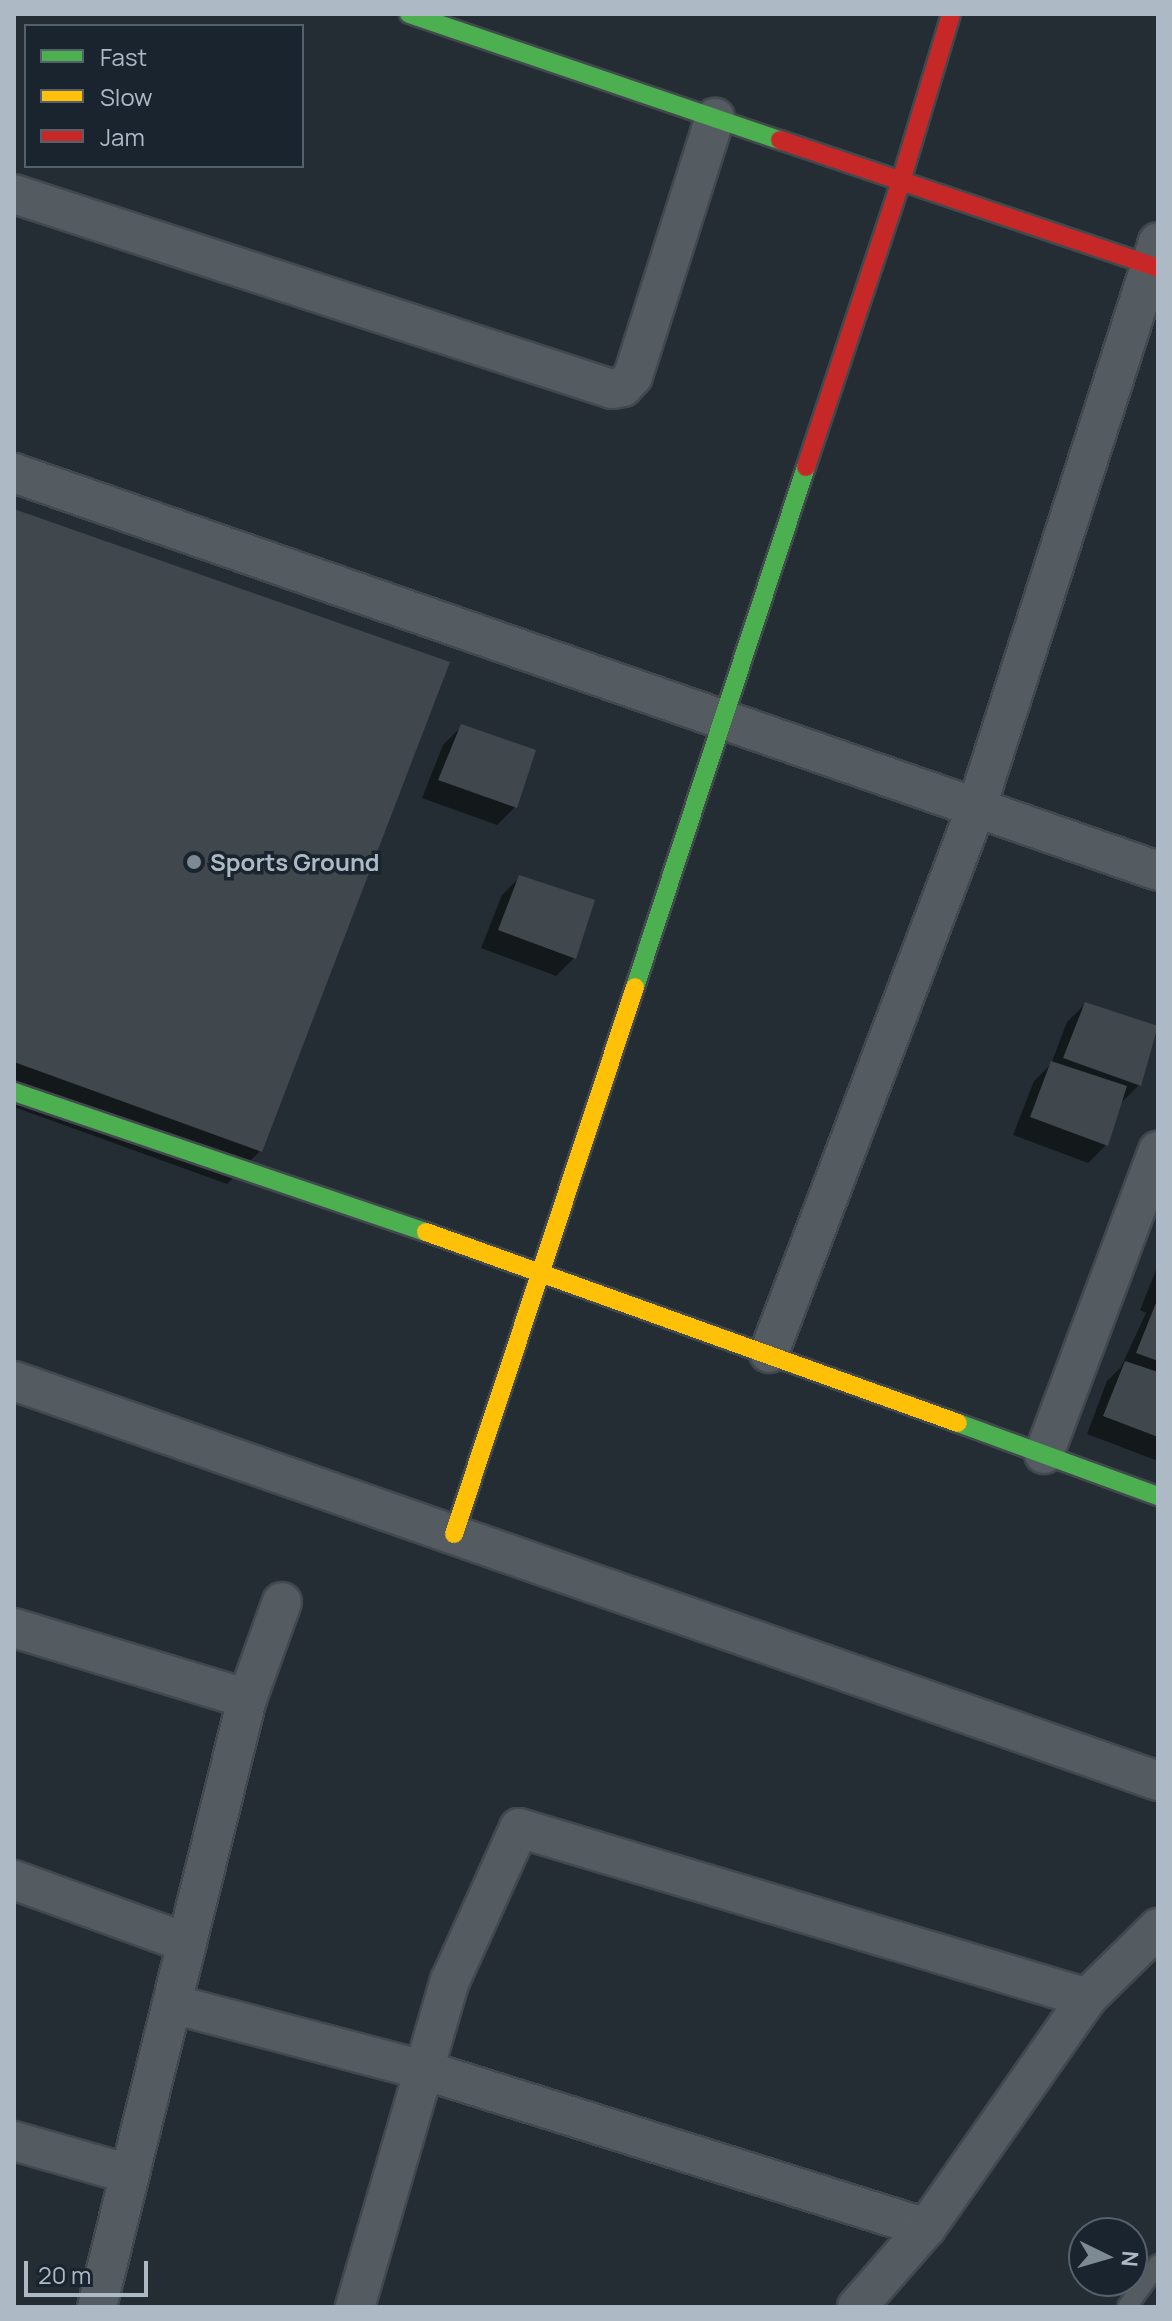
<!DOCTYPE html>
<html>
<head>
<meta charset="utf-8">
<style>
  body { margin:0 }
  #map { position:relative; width:1172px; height:2321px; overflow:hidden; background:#252d34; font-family:Manrope,sans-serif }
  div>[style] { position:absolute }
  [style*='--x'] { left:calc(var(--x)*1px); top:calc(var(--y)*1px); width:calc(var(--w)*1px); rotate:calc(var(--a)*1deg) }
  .shadow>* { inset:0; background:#0007 }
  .building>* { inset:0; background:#40474d }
  .roads { filter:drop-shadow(2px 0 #42494e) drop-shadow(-2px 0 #42494e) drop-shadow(0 2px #42494e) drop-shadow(0 -2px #42494e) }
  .lane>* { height:18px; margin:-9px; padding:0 9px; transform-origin:9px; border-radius:9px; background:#545c62 }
  .street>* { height:38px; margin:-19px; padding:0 19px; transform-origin:19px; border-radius:19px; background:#545c62 }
  .fast>* { height:18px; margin:-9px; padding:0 9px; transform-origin:9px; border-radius:9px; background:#4caf50 }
  .slow>* { height:18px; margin:-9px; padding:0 9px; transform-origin:9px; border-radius:9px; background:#ffc107 }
  .jam>* { height:18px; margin:-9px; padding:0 9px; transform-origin:9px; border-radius:9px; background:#c62828 }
  .dots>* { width:22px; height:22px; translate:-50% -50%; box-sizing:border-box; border:4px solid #19242e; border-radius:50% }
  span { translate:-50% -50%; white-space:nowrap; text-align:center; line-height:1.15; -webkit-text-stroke:7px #19242e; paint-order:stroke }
  .poi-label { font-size:24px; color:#adbac6; font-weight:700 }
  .left { translate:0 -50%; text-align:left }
  .frame { position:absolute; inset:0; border:16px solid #adbac6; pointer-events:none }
  .legend { position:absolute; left:24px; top:24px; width:280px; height:144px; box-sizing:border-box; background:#19242e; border:2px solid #54606b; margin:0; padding:10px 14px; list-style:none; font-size:24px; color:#adbac6 }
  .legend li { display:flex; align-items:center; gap:16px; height:40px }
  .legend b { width:40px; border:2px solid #54606b }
  .north { position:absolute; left:1068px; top:2217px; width:80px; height:80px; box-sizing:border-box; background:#19242e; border:2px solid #54606b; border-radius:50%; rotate:95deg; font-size:22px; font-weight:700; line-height:32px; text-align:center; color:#adbac6 }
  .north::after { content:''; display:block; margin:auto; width:28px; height:36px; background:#7d8993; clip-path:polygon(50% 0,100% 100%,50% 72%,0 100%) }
  .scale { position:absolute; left:24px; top:2261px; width:124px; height:36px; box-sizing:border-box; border:4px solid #adbac6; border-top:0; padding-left:10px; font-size:24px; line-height:28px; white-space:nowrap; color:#adbac6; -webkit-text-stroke:6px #19242e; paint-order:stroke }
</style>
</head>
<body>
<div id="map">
  <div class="shadow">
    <i style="clip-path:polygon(14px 512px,260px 1151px,227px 1184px,14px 1107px)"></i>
    <i style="clip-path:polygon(461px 727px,533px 751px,515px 807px,497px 825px,422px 798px,443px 745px)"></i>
    <i style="clip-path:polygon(520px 877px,574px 958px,556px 976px,481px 948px,502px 895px)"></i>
    <i style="clip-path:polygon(1085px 1004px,1158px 1028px,1139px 1085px,1121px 1103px,1106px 1145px,1088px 1163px,1013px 1135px,1034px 1081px,1051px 1064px,1067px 1022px)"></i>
    <i style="clip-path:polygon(1158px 1265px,1158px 1461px,1087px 1434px,1107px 1381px,1121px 1367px,1146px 1313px,1140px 1310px)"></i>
  </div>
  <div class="building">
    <i style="clip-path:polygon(14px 509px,450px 662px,262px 1152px,14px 1062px)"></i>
    <i style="clip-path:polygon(461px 724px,536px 750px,517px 808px,438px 780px)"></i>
    <i style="clip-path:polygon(519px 875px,595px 900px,576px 959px,498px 930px)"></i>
    <i style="clip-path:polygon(1085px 1002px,1158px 1026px,1141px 1086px,1063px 1058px)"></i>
    <i style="clip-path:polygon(1051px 1061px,1127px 1086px,1108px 1146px,1030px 1117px)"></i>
    <i style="clip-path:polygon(1158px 1298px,1158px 1361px,1136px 1353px)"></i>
    <i style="clip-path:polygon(1125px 1361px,1158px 1372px,1158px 1437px,1103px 1416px)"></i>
  </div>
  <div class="roads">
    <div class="lane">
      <i style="--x:1127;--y:2307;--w:53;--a:-54.2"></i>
    </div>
    <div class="street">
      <i style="--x:14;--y:194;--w:629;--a:18.06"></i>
      <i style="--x:612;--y:389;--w:11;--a:-10"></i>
      <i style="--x:623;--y:387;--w:15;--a:-48"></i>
      <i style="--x:633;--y:376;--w:271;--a:-72.4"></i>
      <i style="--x:14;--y:473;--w:1211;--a:19.18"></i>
      <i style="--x:769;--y:1353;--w:585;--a:-69.18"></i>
      <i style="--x:977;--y:806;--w:592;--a:-72.21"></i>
      <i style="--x:14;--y:1381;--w:1212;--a:19.27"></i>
      <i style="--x:1044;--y:1454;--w:324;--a:-69.4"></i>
      <i style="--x:14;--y:1628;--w:244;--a:16.9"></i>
      <i style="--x:14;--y:1880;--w:184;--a:20"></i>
      <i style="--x:172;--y:2004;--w:260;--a:14.7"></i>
      <i style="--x:424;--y:2070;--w:526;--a:17.47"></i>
      <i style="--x:14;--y:2141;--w:120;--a:16"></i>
      <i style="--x:97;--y:2307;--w:626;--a:-76.14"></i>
      <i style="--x:247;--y:1699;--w:103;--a:-70.2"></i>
      <i style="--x:355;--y:2307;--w:340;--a:-73.8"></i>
      <i style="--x:450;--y:1981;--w:168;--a:-65.7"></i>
      <i style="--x:519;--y:1828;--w:593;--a:16.66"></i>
      <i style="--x:857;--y:2307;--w:105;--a:-48.9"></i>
      <i style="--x:926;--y:2228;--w:281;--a:-55"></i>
      <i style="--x:1087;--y:1998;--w:100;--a:-44.6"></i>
    </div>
    <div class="fast">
      <i style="--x:409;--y:14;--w:392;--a:18.8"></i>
      <i style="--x:635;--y:987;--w:547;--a:-71.8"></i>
      <i style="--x:14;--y:1092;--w:435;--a:18.8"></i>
      <i style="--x:958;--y:1423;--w:213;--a:20.1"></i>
    </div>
    <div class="slow">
      <i style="--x:426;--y:1232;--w:565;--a:19.75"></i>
      <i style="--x:454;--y:1534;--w:576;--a:-71.69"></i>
    </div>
    <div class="jam">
      <i style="--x:780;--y:140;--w:399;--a:18.7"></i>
      <i style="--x:806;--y:467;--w:301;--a:-71.6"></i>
      <i style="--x:901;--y:181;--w:174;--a:-73.3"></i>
    </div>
  </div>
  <div class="dots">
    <i style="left:194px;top:862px;background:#7d8993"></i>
  </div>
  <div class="poi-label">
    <span class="left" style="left:210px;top:862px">Sports Ground</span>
  </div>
  <div class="frame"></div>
  <ul class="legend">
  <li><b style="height:10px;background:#4caf50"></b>Fast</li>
  <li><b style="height:10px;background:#ffc107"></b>Slow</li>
  <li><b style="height:10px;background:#c62828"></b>Jam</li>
  </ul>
  <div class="north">N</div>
  <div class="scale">20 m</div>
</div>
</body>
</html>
